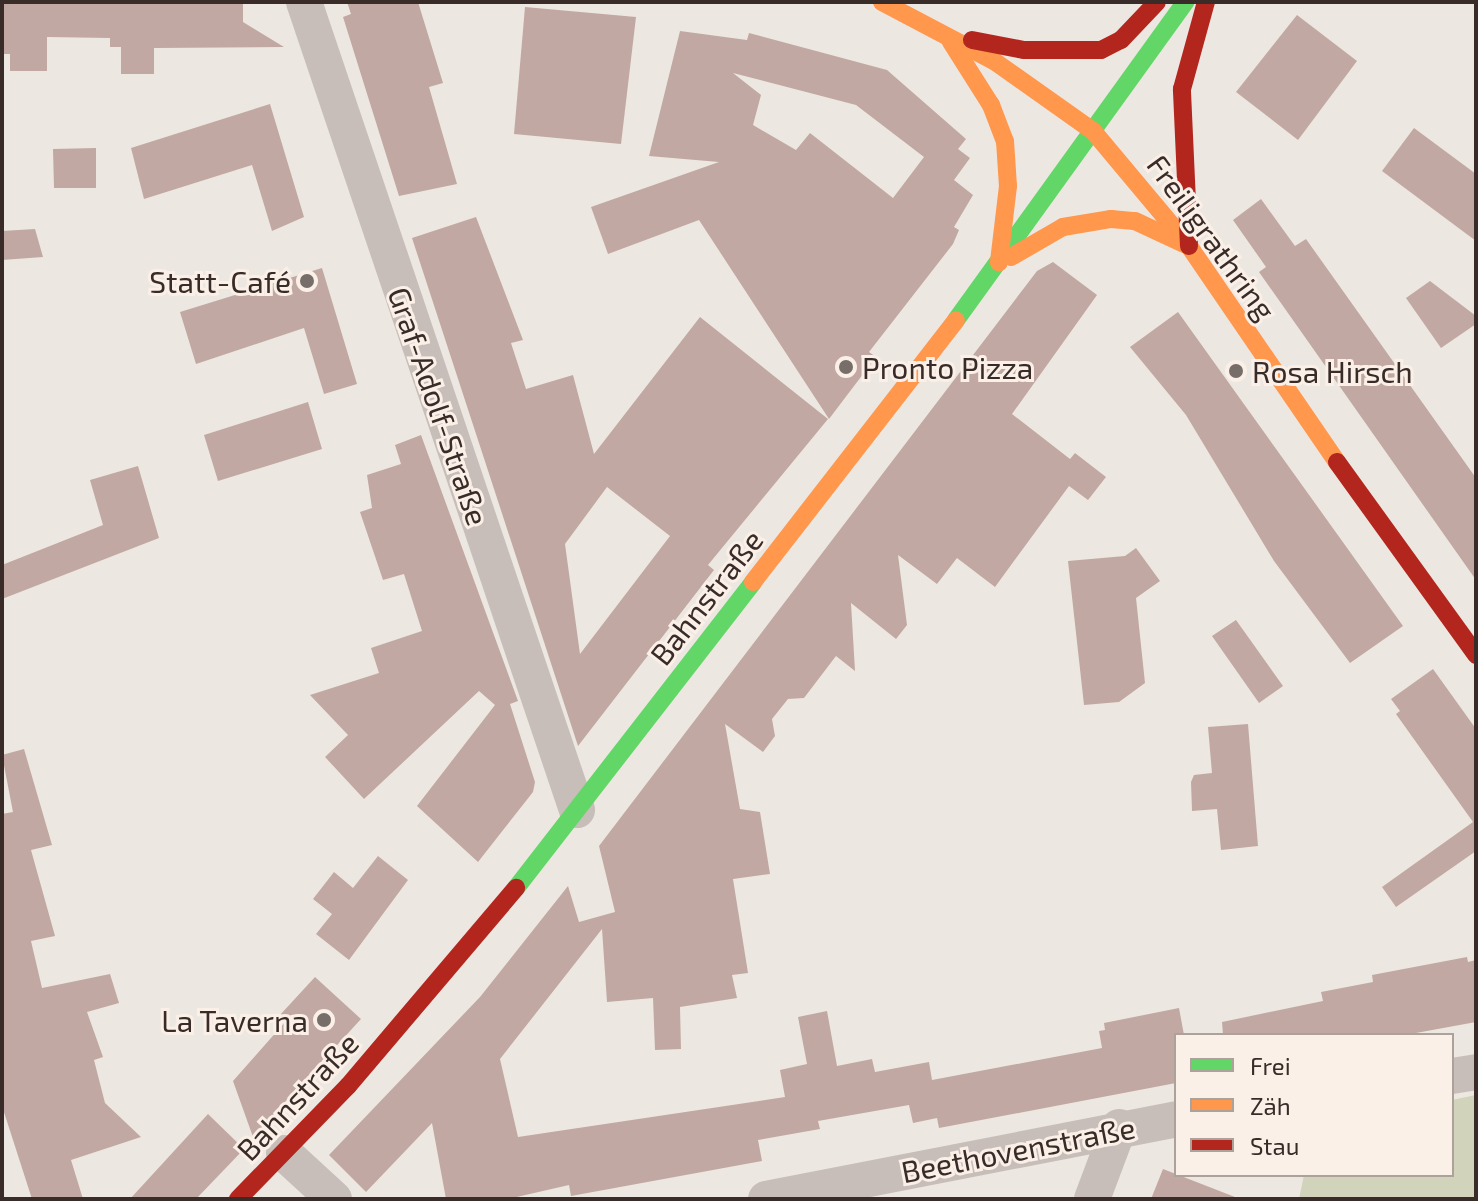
<!DOCTYPE html>
<html>
<head>
<meta charset="utf-8">
<style>
  body { margin:0 }
  #map { position:relative; width:1478px; height:1201px; overflow:hidden; background:#ede7e1; font-family:"Exo 2",sans-serif }
  div>[style] { position:absolute }
  [style*='--x'] { left:calc(var(--x)*1px); top:calc(var(--y)*1px); width:calc(var(--w)*1px); rotate:calc(var(--a)*1deg) }
  .green>* { inset:0; background:#d1d3ba }
  .building>* { inset:0; background:#c2a8a2 }
  .street>* { height:36px; margin:-18px; padding:0 18px; transform-origin:18px; border-radius:18px; background:#c7beb9 }
  .fast>* { height:18px; margin:-9px; padding:0 9px; transform-origin:9px; border-radius:9px; background:#63d668 }
  .slow>* { height:18px; margin:-9px; padding:0 9px; transform-origin:9px; border-radius:9px; background:#ff974d }
  .jam>* { height:18px; margin:-9px; padding:0 9px; transform-origin:9px; border-radius:9px; background:#b3261e }
  .dots>* { width:22px; height:22px; translate:-50% -50%; box-sizing:border-box; border:4px solid #fbf0e8; border-radius:50% }
  span { translate:-50% -50%; white-space:nowrap; text-align:center; line-height:1.15; -webkit-text-stroke:6px #fbf0e8; paint-order:stroke }
  .street-label { font-size:30px; color:#382b28 }
  .poi-label { font-size:30px; color:#382b28 }
  .right { translate:-100% -50%; text-align:right }
  .left { translate:0 -50%; text-align:left }
  .frame { position:absolute; inset:0; border:4px solid #382b28; pointer-events:none }
  .legend { position:absolute; left:1174px; top:1033px; width:280px; height:144px; box-sizing:border-box; background:#fbf0e8; border:2px solid #ada19b; margin:0; padding:10px 14px; list-style:none; font-size:24px; color:#382b28 }
  .legend li { display:flex; align-items:center; gap:16px; height:40px }
  .legend b { width:40px; border:2px solid #ada19b }
</style>
</head>
<body>
<div id="map">
  <div class="green">
    <i style="clip-path:polygon(1476px 1095px,1476px 1199px,1299px 1199px,1304px 1175px,1452px 1175px,1452px 1100px)"></i>
  </div>
  <div class="building">
    <i style="clip-path:polygon(2px 2px,243px 2px,243px 22px,284px 47px,154px 48px,154px 74px,121px 74px,121px 47px,110px 47px,110px 38px,47px 37px,47px 71px,10px 71px,10px 54px,2px 54px)"></i>
    <i style="clip-path:polygon(347px 2px,418px 2px,443px 83px,429px 87px,457px 184px,399px 196px,343px 17px,351px 14px)"></i>
    <i style="clip-path:polygon(525px 7px,636px 17px,621px 144px,514px 134px)"></i>
    <i style="clip-path:polygon(1297px 15px,1357px 61px,1298px 140px,1236px 92px)"></i>
    <i style="clip-path:polygon(evenodd,680px 31px,747px 40px,749px 33px,887px 70px,966px 139px,958px 149px,970px 158px,954px 180px,973px 195px,954px 227px,959px 230px,953px 244px,869px 352px,876px 357px,829px 419px,699px 220px,608px 254px,591px 207px,719px 162px,649px 156px,680px 31px,733px 73px,856px 105px,924px 157px,893px 198px,810px 133px,796px 150px,753px 125px,761px 95px,733px 73px)"></i>
    <i style="clip-path:polygon(270px 104px,304px 217px,272px 231px,252px 165px,144px 199px,131px 148px)"></i>
    <i style="clip-path:polygon(1414px 128px,1476px 174px,1476px 241px,1382px 171px)"></i>
    <i style="clip-path:polygon(96px 148px,96px 188px,54px 188px,53px 149px)"></i>
    <i style="clip-path:polygon(1261px 199px,1295px 246px,1306px 239px,1476px 478px,1476px 580px,1259px 272px,1266px 267px,1233px 220px)"></i>
    <i style="clip-path:polygon(evenodd,476px 217px,523px 340px,511px 343px,526px 389px,573px 375px,594px 454px,700px 317px,828px 419px,708px 565px,714px 570px,578px 746px,412px 238px,476px 217px,607px 487px,670px 536px,580px 654px,565px 544px,607px 487px)"></i>
    <i style="clip-path:polygon(35px 229px,43px 257px,2px 260px,2px 231px)"></i>
    <i style="clip-path:polygon(1053px 262px,1097px 295px,1012px 414px,1070px 459px,1075px 453px,1106px 477px,1088px 500px,1069px 486px,995px 587px,957px 558px,937px 584px,898px 555px,907px 625px,896px 639px,851px 603px,855px 671px,836px 656px,804px 698px,788px 699px,772px 719px,775px 736px,763px 752px,725px 724px,740px 809px,760px 812px,770px 874px,733px 879px,748px 973px,732px 975px,737px 998px,680px 1007px,681px 1049px,655px 1050px,653px 998px,607px 1002px,602px 929px,500px 1059px,518px 1137px,785px 1097px,780px 1070px,807px 1064px,798px 1017px,827px 1011px,837px 1066px,872px 1059px,875px 1072px,929px 1062px,932px 1080px,1102px 1048px,1099px 1031px,1105px 1030px,1104px 1023px,1179px 1008px,1184px 1035px,1176px 1035px,1176px 1083px,939px 1128px,937px 1118px,913px 1123px,909px 1105px,818px 1121px,820px 1129px,758px 1140px,762px 1161px,571px 1196px,569px 1185px,508px 1199px,446px 1199px,432px 1123px,366px 1192px,329px 1155px,480px 997px,568px 886px,579px 922px,615px 912px,599px 846px,1037px 271px)"></i>
    <i style="clip-path:polygon(322px 268px,357px 384px,324px 394px,304px 328px,196px 364px,180px 312px)"></i>
    <i style="clip-path:polygon(1430px 281px,1476px 316px,1476px 324px,1441px 348px,1406px 298px)"></i>
    <i style="clip-path:polygon(1178px 312px,1403px 626px,1350px 663px,1274px 561px,1186px 415px,1130px 347px)"></i>
    <i style="clip-path:polygon(308px 402px,322px 449px,218px 481px,204px 435px)"></i>
    <i style="clip-path:polygon(421px 435px,518px 701px,510px 704px,535px 782px,533px 792px,478px 862px,417px 806px,495px 705px,479px 691px,364px 799px,325px 757px,348px 735px,310px 695px,379px 673px,371px 648px,422px 631px,404px 574px,383px 580px,360px 512px,372px 508px,367px 475px,401px 464px,395px 445px)"></i>
    <i style="clip-path:polygon(138px 466px,159px 538px,2px 599px,2px 565px,103px 525px,90px 480px)"></i>
    <i style="clip-path:polygon(1136px 548px,1160px 581px,1136px 598px,1145px 683px,1119px 702px,1084px 705px,1068px 561px,1125px 556px)"></i>
    <i style="clip-path:polygon(1236px 620px,1283px 686px,1259px 703px,1212px 636px)"></i>
    <i style="clip-path:polygon(1433px 669px,1476px 729px,1476px 851px,1396px 907px,1382px 887px,1473px 822px,1396px 714px,1400px 711px,1391px 699px)"></i>
    <i style="clip-path:polygon(1248px 724px,1258px 846px,1221px 850px,1217px 809px,1192px 811px,1191px 782px,1194px 775px,1212px 773px,1208px 727px)"></i>
    <i style="clip-path:polygon(24px 749px,52px 845px,31px 850px,55px 936px,31px 941px,42px 988px,110px 974px,119px 1003px,87px 1012px,103px 1057px,94px 1060px,105px 1103px,141px 1137px,71px 1160px,83px 1199px,32px 1199px,2px 1106px,2px 814px,13px 812px,2px 755px)"></i>
    <i style="clip-path:polygon(378px 856px,408px 880px,349px 960px,316px 934px,332px 914px,313px 899px,334px 872px,353px 888px)"></i>
    <i style="clip-path:polygon(1467px 957px,1468px 962px,1476px 960px,1476px 1022px,1405px 1035px,1223px 1035px,1222px 1022px,1323px 1001px,1321px 992px,1373px 982px,1372px 975px)"></i>
    <i style="clip-path:polygon(315px 977px,361px 1019px,253px 1137px,233px 1081px,286px 1021px,280px 1015px)"></i>
    <i style="clip-path:polygon(208px 1114px,244px 1149px,196px 1199px,130px 1199px)"></i>
    <i style="clip-path:polygon(1163px 1169px,1235px 1197px,1235px 1199px,1151px 1199px)"></i>
  </div>
  <div class="street">
    <i style="--x:304;--y:2;--w:853;--a:71.33"></i>
    <i style="--x:1452;--y:1076;--w:24;--a:-9"></i>
    <i style="--x:284;--y:1153;--w:68;--a:42.6"></i>
    <i style="--x:766;--y:1199;--w:418;--a:-11"></i>
    <i style="--x:1092;--y:1199;--w:77;--a:-69.4"></i>
  </div>
  <div class="fast">
    <i style="--x:956;--y:320;--w:392;--a:-54.2"></i>
    <i style="--x:516;--y:888;--w:387;--a:-52.2"></i>
  </div>
  <div class="slow">
    <i style="--x:882;--y:2;--w:127;--a:27.8"></i>
    <i style="--x:994;--y:61;--w:121;--a:35.3"></i>
    <i style="--x:1093;--y:131;--w:150;--a:50.1"></i>
    <i style="--x:1189;--y:246;--w:262;--a:55.6"></i>
    <i style="--x:951;--y:42;--w:75;--a:57.6"></i>
    <i style="--x:991;--y:105;--w:39;--a:69"></i>
    <i style="--x:1005;--y:141;--w:45;--a:86.2"></i>
    <i style="--x:1008;--y:186;--w:77;--a:96.8"></i>
    <i style="--x:1011;--y:257;--w:60;--a:-30"></i>
    <i style="--x:1063;--y:227;--w:49;--a:-9.5"></i>
    <i style="--x:1111;--y:219;--w:24;--a:5"></i>
    <i style="--x:1135;--y:221;--w:54;--a:25.1"></i>
    <i style="--x:753;--y:582;--w:331;--a:-52.2"></i>
  </div>
  <div class="jam">
    <i style="--x:972;--y:40;--w:53;--a:10.9"></i>
    <i style="--x:1024;--y:50;--w:77;--a:0"></i>
    <i style="--x:1101;--y:50;--w:22;--a:-27"></i>
    <i style="--x:1121;--y:40;--w:52;--a:-46.5"></i>
    <i style="--x:1189;--y:246;--w:157;--a:-92.6"></i>
    <i style="--x:1182;--y:89;--w:90;--a:-74.6"></i>
    <i style="--x:1337;--y:462;--w:238;--a:54.2"></i>
    <i style="--x:238;--y:1199;--w:158;--a:-45.8"></i>
    <i style="--x:348;--y:1086;--w:260;--a:-49.7"></i>
  </div>
  <div class="dots">
    <i style="left:307px;top:281px;background:#776d69"></i>
    <i style="left:846px;top:367px;background:#776d69"></i>
    <i style="left:1236px;top:371px;background:#776d69"></i>
    <i style="left:324px;top:1020px;background:#776d69"></i>
  </div>
  <div class="street-label">
    <span style="left:1212px;top:237px;rotate:54deg">Freiligrathring</span>
    <span style="left:439px;top:406px;rotate:71deg">Graf-Adolf-Straße</span>
    <span style="left:706px;top:597px;rotate:-52deg">Bahnstraße</span>
    <span style="left:297px;top:1096px;rotate:-47deg">Bahnstraße</span>
    <span style="left:1018px;top:1149px;rotate:-11deg">Beethovenstraße</span>
  </div>
  <div class="poi-label">
    <span class="right" style="left:291px;top:281px">Statt-Café</span>
    <span class="left" style="left:862px;top:367px">Pronto Pizza</span>
    <span class="left" style="left:1252px;top:371px">Rosa Hirsch</span>
    <span class="right" style="left:308px;top:1020px">La Taverna</span>
  </div>
  <div class="frame"></div>
  <ul class="legend">
  <li><b style="height:10px;background:#63d668"></b>Frei</li>
  <li><b style="height:10px;background:#ff974d"></b>Zäh</li>
  <li><b style="height:10px;background:#b3261e"></b>Stau</li>
  </ul>
</div>
</body>
</html>
